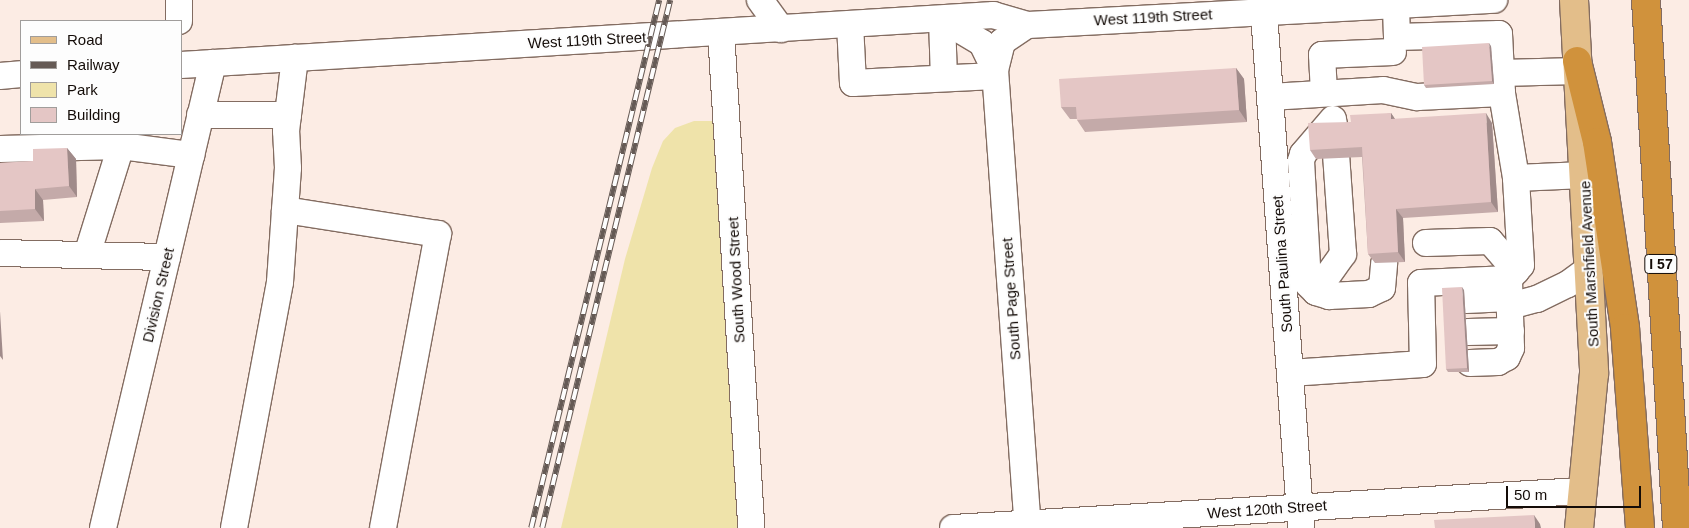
<!DOCTYPE html>
<html>
<head>
<meta charset="utf-8">
<style>
  body { margin:0 }
  #map { position:relative; width:1689px; height:528px; overflow:hidden; background:#fcece4; font-family:Arial,sans-serif }
  div>[style] { position:absolute }
  [style*='--x'] { left:calc(var(--x)*1px); top:calc(var(--y)*1px); width:calc(var(--w)*1px); rotate:calc(var(--a)*1deg) }
  .green>* { inset:0; background:#efe3aa }
  .roads { filter:drop-shadow(1px 0 #836c61) drop-shadow(-1px 0 #836c61) drop-shadow(0 1px #836c61) drop-shadow(0 -1px #836c61) }
  .minor>* { height:26px; margin:-13px; padding:0 13px; transform-origin:13px; border-radius:13px; background:#fff }
  .major>* { height:28px; margin:-14px; padding:0 14px; transform-origin:14px; border-radius:14px; background:#e3be8a }
  .highway>* { height:28px; margin:-14px; padding:0 14px; transform-origin:14px; border-radius:14px; background:#d0923c }
  .rail>* { height:5.5px; margin-top:-2.75px; transform-origin:0; background:repeating-linear-gradient(90deg,#fdfdfd 0 11px,#655a55 0 22px); box-sizing:border-box; border-block:1px solid #655a55 }
  .wall>* { inset:0; background:#c4aaa9 }
  .shaded-wall>* { inset:0; background:#a08b8a }
  .building>* { inset:0; background:#e4c6c5 }
  span { translate:-50% -50%; white-space:nowrap; text-align:center; line-height:1.15; -webkit-text-stroke:4px #fdfdfd; paint-order:stroke }
  .shield-label span { padding:1px 4px; background:#fdfdfd; border:1px solid; border-radius:4px; -webkit-text-stroke-width:0 }
  .shield-label { font-size:14px; color:#140c08; font-weight:700 }
  .street-label { font-size:15px; color:#140c08 }
  .legend { position:absolute; left:20px; top:20px; width:162px; height:115px; box-sizing:border-box; background:#fdfdfd; border:1px solid #a09d9b; margin:0; padding:6px 9px; list-style:none; font-size:15px; color:#140c08 }
  .legend li { display:flex; align-items:center; gap:10px; height:25px }
  .legend b { width:25px; border:1px solid #a09d9b }
  .scale { position:absolute; left:1506px; top:486px; width:135px; height:22px; box-sizing:border-box; border:2px solid #140c08; border-top:0; padding-left:6px; font-size:15px; line-height:18px; white-space:nowrap; color:#140c08; -webkit-text-stroke:4px #fdfdfd; paint-order:stroke }
</style>
</head>
<body>
<div id="map">
  <div class="green">
    <i style="clip-path:polygon(694px 121px,722px 121px,747px 528px,561px 528px,625px 259px,652px 168px,663px 141px,675px 128px)"></i>
  </div>
  <div class="roads">
    <div class="minor">
      <i style="--x:760;--y:0;--w:36;--a:54"></i>
      <i style="--x:1263;--y:0;--w:529;--a:85.88"></i>
      <i style="--x:942;--y:19;--w:47;--a:31"></i>
      <i style="--x:982;--y:43;--w:30;--a:64"></i>
      <i style="--x:942;--y:19;--w:59;--a:88.1"></i>
      <i style="--x:179;--y:21;--w:21;--a:-90"></i>
      <i style="--x:850;--y:24;--w:59;--a:87.1"></i>
      <i style="--x:853;--y:83;--w:142;--a:-2.8"></i>
      <i style="--x:1027;--y:25;--w:30;--a:146"></i>
      <i style="--x:1002;--y:42;--w:29;--a:104"></i>
      <i style="--x:995;--y:70;--w:459;--a:85.9"></i>
      <i style="--x:721;--y:32;--w:497;--a:86.5"></i>
      <i style="--x:181;--y:65;--w:814;--a:-3.52"></i>
      <i style="--x:993;--y:15;--w:35;--a:16"></i>
      <i style="--x:1027;--y:25;--w:468;--a:-3.1"></i>
      <i style="--x:1501;--y:73;--w:77;--a:-1.5"></i>
      <i style="--x:0;--y:76;--w:21;--a:-5"></i>
      <i style="--x:1324;--y:93;--w:38;--a:-93"></i>
      <i style="--x:1322;--y:55;--w:71;--a:-2.4"></i>
      <i style="--x:1270;--y:97;--w:113;--a:-3.5"></i>
      <i style="--x:1383;--y:90;--w:35;--a:12"></i>
      <i style="--x:1417;--y:97;--w:85;--a:-2.7"></i>
      <i style="--x:200;--y:115;--w:88;--a:0"></i>
      <i style="--x:1333;--y:119;--w:46;--a:130.6"></i>
      <i style="--x:1303;--y:154;--w:7;--a:106"></i>
      <i style="--x:1301;--y:161;--w:123;--a:86.7"></i>
      <i style="--x:1308;--y:284;--w:11;--a:45"></i>
      <i style="--x:1316;--y:292;--w:14;--a:17"></i>
      <i style="--x:1329;--y:296;--w:40;--a:-2.9"></i>
      <i style="--x:1369;--y:294;--w:14;--a:-25"></i>
      <i style="--x:1382;--y:288;--w:25;--a:-85"></i>
      <i style="--x:0;--y:149;--w:121;--a:-1.4"></i>
      <i style="--x:121;--y:146;--w:71;--a:7.3"></i>
      <i style="--x:1516;--y:178;--w:68;--a:-2.5"></i>
      <i style="--x:285;--y:210;--w:155;--a:8.9"></i>
      <i style="--x:438;--y:234;--w:299;--a:100.6"></i>
      <i style="--x:1426;--y:243;--w:64;--a:-1.8"></i>
      <i style="--x:1490;--y:241;--w:40;--a:49"></i>
      <i style="--x:0;--y:253;--w:167;--a:1.4"></i>
      <i style="--x:87;--y:255;--w:114;--a:-72.7"></i>
      <i style="--x:1316;--y:292;--w:47;--a:-54.6"></i>
      <i style="--x:1343;--y:254;--w:130;--a:-94"></i>
      <i style="--x:1466;--y:300;--w:44;--a:-2.6"></i>
      <i style="--x:1510;--y:306;--w:28;--a:-15"></i>
      <i style="--x:1537;--y:299;--w:34;--a:-26"></i>
      <i style="--x:1568;--y:284;--w:27;--a:-36"></i>
      <i style="--x:1468;--y:332;--w:43;--a:-1.3"></i>
      <i style="--x:1470;--y:363;--w:28;--a:-2"></i>
      <i style="--x:1498;--y:362;--w:10;--a:-29"></i>
      <i style="--x:1507;--y:357;--w:10;--a:-66"></i>
      <i style="--x:1511;--y:348;--w:69;--a:-91.7"></i>
      <i style="--x:1290;--y:373;--w:133;--a:-3.9"></i>
      <i style="--x:1423;--y:364;--w:81;--a:-91.4"></i>
      <i style="--x:1421;--y:283;--w:88;--a:-2.6"></i>
      <i style="--x:1509;--y:279;--w:18;--a:-49"></i>
      <i style="--x:1521;--y:265;--w:87;--a:-93.3"></i>
      <i style="--x:1516;--y:178;--w:86;--a:-99.4"></i>
      <i style="--x:1502;--y:93;--w:59;--a:-92.9"></i>
      <i style="--x:1499;--y:34;--w:102;--a:178.3"></i>
      <i style="--x:1397;--y:37;--w:32;--a:-92"></i>
      <i style="--x:103;--y:528;--w:478;--a:-76.7"></i>
      <i style="--x:234;--y:528;--w:250;--a:-79.4"></i>
      <i style="--x:280;--y:282;--w:114;--a:-86"></i>
      <i style="--x:288;--y:168;--w:37;--a:-93"></i>
      <i style="--x:286;--y:131;--w:74;--a:-83"></i>
      <i style="--x:953;--y:528;--w:629;--a:-3.37"></i>
    </div>
    <div class="major">
      <i style="--x:1574;--y:0;--w:374;--a:86.9"></i>
      <i style="--x:1594;--y:373;--w:156;--a:95.5"></i>
    </div>
    <div class="highway">
      <i style="--x:1646;--y:0;--w:529;--a:86.64"></i>
      <i style="--x:1577;--y:61;--w:83;--a:76.1"></i>
      <i style="--x:1597;--y:142;--w:188;--a:81.4"></i>
      <i style="--x:1625;--y:328;--w:201;--a:85.7"></i>
    </div>
  </div>
  <div class="rail">
    <i style="--x:531;--y:528;--w:543;--a:-76.37"></i>
    <i style="--x:542;--y:528;--w:543;--a:-76.37"></i>
  </div>
  <div class="wall">
    <i style="clip-path:polygon(1491px 46px,1494px 84px,1426px 88px,1424px 85px)"></i>
    <i style="clip-path:polygon(1236px 68px,1244px 79px,1247px 122px,1085px 132px,1077px 120px,1077px 119px,1070px 119px,1061px 107px)"></i>
    <i style="clip-path:polygon(1391px 113px,1395px 119px,1492px 123px,1498px 212px,1403px 218px,1405px 262px,1375px 263px,1368px 254px,1362px 157px,1316px 159px,1310px 150px,1351px 122px)"></i>
    <i style="clip-path:polygon(67px 148px,76px 159px,77px 197px,43px 200px,44px 221px,0 223px,0 163px,33px 161px)"></i>
    <i style="clip-path:polygon(1464px 290px,1469px 372px,1448px 372px,1446px 369px)"></i>
  </div>
  <div class="shaded-wall">
    <i style="clip-path:polygon(1489px 43px,1491px 46px,1494px 84px,1492px 81px)"></i>
    <i style="clip-path:polygon(1236px 68px,1244px 79px,1247px 122px,1239px 110px)"></i>
    <i style="clip-path:polygon(1391px 113px,1397px 122px,1391px 119px)"></i>
    <i style="clip-path:polygon(1486px 113px,1492px 123px,1498px 212px,1491px 202px)"></i>
    <i style="clip-path:polygon(67px 148px,76px 159px,77px 197px,69px 186px)"></i>
    <i style="clip-path:polygon(35px 189px,43px 200px,44px 221px,35px 209px)"></i>
    <i style="clip-path:polygon(1396px 209px,1403px 218px,1405px 262px,1398px 252px)"></i>
    <i style="clip-path:polygon(1462px 287px,1464px 290px,1469px 372px,1467px 368px)"></i>
    <i style="clip-path:polygon(0 310px,0 311px,3px 360px,0 356px)"></i>
    <i style="clip-path:polygon(1534px 515px,1540px 524px,1541px 528px,1535px 528px)"></i>
  </div>
  <div class="building">
    <i style="clip-path:polygon(1489px 43px,1492px 81px,1424px 85px,1422px 47px)"></i>
    <i style="clip-path:polygon(1236px 68px,1239px 110px,1077px 120px,1076px 107px,1061px 107px,1059px 79px)"></i>
    <i style="clip-path:polygon(1391px 113px,1391px 119px,1486px 113px,1491px 202px,1396px 209px,1398px 252px,1368px 254px,1362px 147px,1310px 150px,1308px 123px,1351px 122px,1350px 115px)"></i>
    <i style="clip-path:polygon(67px 148px,69px 186px,35px 189px,35px 209px,0 211px,0 163px,33px 161px,33px 149px)"></i>
    <i style="clip-path:polygon(1462px 287px,1467px 368px,1446px 369px,1442px 288px)"></i>
    <i style="clip-path:polygon(1534px 515px,1535px 528px,1435px 528px,1434px 520px)"></i>
  </div>
  <div class="shield-label">
    <span style="left:1661px;top:264px">I 57</span>
  </div>
  <div class="street-label">
    <span style="left:1153px;top:17px;rotate:-3deg">West 119th Street</span>
    <span style="left:587px;top:40px;rotate:-3deg">West 119th Street</span>
    <span style="left:1282px;top:264px;rotate:-94deg">South Paulina Street</span>
    <span style="left:1589px;top:264px;rotate:-93deg">South Marshfield Avenue</span>
    <span style="left:736px;top:280px;rotate:-93deg">South Wood Street</span>
    <span style="left:158px;top:295px;rotate:-77deg">Division Street</span>
    <span style="left:1011px;top:299px;rotate:-94deg">South Page Street</span>
    <span style="left:1267px;top:509px;rotate:-4deg">West 120th Street</span>
  </div>
  <ul class="legend">
  <li><b style="height:6px;background:#e3be8a"></b>Road</li>
  <li><b style="height:6px;background:#655a55"></b>Railway</li>
  <li><b style="height:14px;background:#efe3aa"></b>Park</li>
  <li><b style="height:14px;background:#e4c6c5"></b>Building</li>
  </ul>
  <div class="scale">50 m</div>
</div>
</body>
</html>
